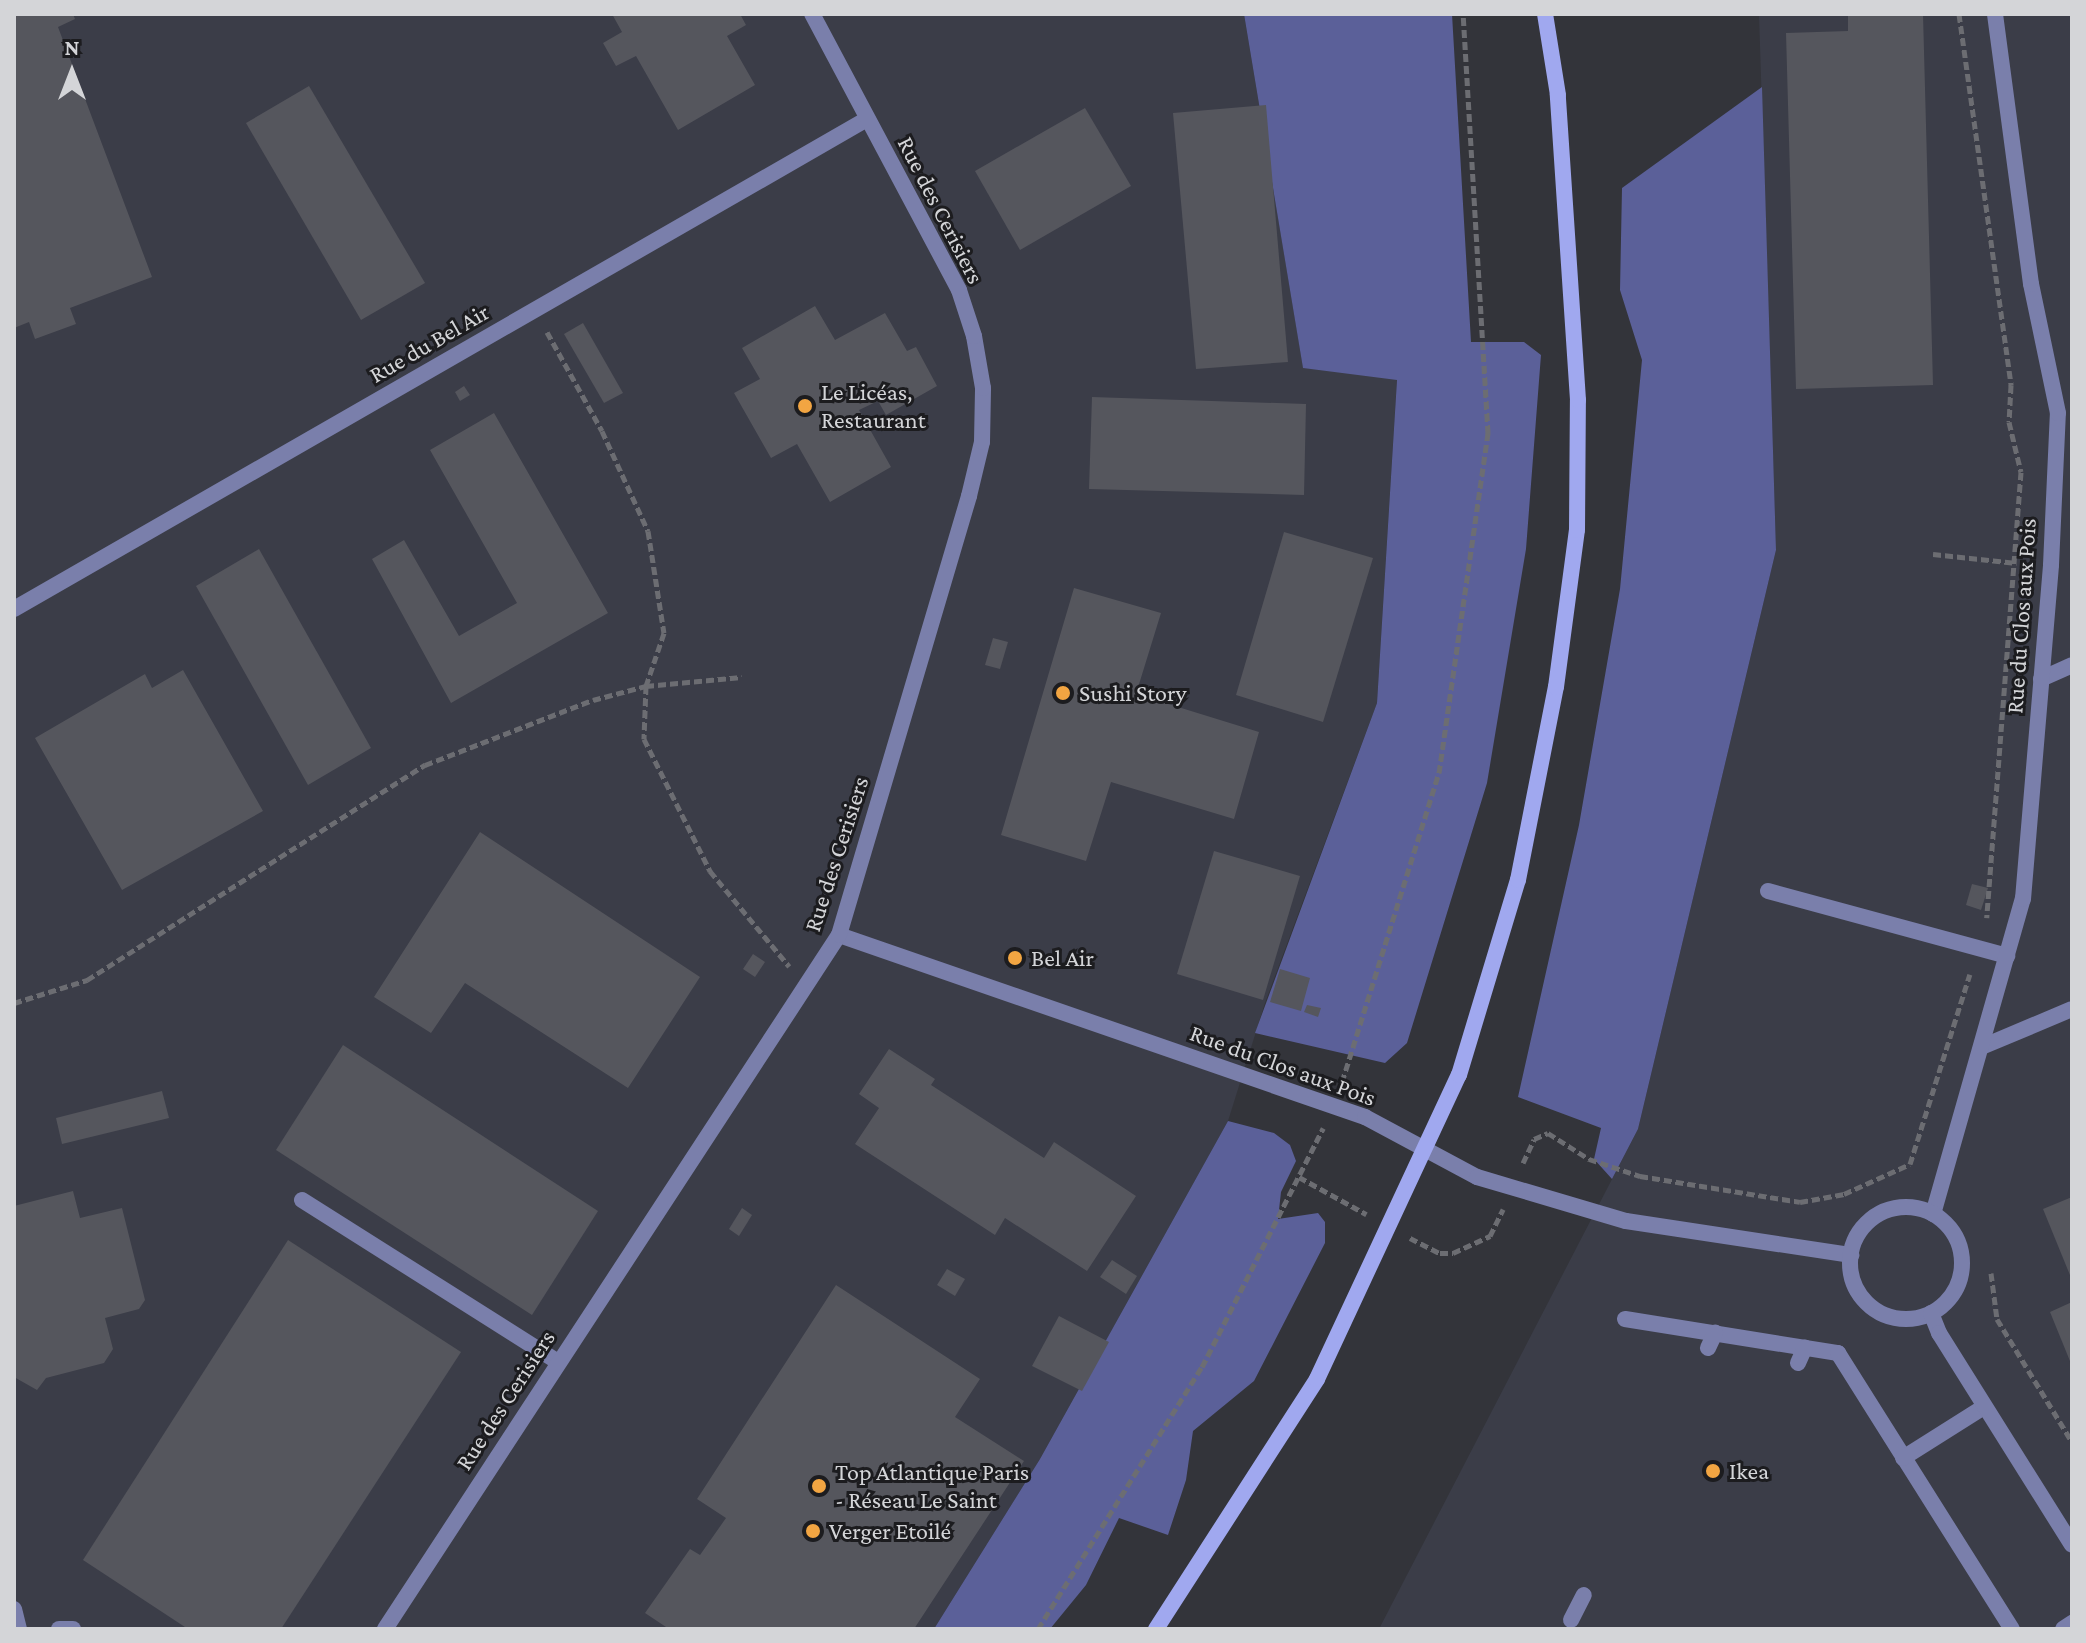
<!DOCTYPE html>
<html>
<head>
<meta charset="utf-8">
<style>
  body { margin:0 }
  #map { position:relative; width:2086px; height:1643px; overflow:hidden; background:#33343a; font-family:"Crimson Pro",serif }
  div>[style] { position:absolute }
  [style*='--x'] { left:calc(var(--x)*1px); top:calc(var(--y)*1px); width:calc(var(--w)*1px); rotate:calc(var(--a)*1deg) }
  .built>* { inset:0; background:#3b3d48 }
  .forest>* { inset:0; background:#5b6099 }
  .building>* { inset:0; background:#55565d }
  .path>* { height:5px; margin-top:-2.5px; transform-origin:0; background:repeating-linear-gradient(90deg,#6c6d72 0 8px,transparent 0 12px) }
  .service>* { height:16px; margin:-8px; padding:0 8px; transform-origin:8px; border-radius:8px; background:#7a7fab }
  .minor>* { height:16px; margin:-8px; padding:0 8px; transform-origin:8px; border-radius:8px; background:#7a7fab }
  .minor>.ring { margin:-8px; padding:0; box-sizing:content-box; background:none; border:16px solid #7a7fab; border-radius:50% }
  .secondary>* { height:16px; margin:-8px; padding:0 8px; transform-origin:8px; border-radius:8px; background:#a0a8ef }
  .dots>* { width:22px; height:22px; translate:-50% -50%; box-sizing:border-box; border:4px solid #1c1c1f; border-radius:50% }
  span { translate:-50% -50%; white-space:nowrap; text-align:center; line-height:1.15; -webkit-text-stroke:6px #1c1c1f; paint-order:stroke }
  .street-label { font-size:24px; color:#d4d5d8 }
  .poi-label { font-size:24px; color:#d4d5d8 }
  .left { translate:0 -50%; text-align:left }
  .frame { position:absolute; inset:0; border:16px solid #d4d5d8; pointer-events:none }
  .north { position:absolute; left:32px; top:32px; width:80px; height:80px; -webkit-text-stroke:6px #1c1c1f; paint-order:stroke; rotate:0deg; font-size:22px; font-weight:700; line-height:32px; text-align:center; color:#d4d5d8 }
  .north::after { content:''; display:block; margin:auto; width:28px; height:36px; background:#d4d5d8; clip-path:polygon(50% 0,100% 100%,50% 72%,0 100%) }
</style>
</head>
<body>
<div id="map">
  <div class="built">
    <i style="clip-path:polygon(14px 14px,1244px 14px,1303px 367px,1397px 379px,1377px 703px,1265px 1003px,1228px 1121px,1040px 1459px,934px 1629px,14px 1629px)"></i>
    <i style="clip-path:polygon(1759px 14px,2072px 14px,2072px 1629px,1379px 1629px,1638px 1129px,1776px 550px)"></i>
  </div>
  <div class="forest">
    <i style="clip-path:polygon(1244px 14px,1452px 14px,1471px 342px,1524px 342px,1541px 355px,1526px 549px,1487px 783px,1407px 1043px,1385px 1063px,1255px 1033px,1377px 703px,1397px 380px,1303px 368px)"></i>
    <i style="clip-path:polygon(1762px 87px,1776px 550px,1638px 1129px,1612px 1179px,1594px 1159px,1601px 1128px,1518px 1097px,1579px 825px,1620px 589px,1642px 360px,1620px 290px,1622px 188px)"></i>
    <i style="clip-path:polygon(1228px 1121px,1274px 1133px,1290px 1145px,1296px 1161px,1281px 1192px,1278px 1219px,1318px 1213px,1325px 1222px,1325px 1243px,1254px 1381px,1193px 1431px,1186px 1480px,1168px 1535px,1119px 1518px,1086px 1585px,1050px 1629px,934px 1629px,1040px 1459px)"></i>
  </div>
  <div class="building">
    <i style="clip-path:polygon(14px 14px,73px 14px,75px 19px,58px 27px,152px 277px,70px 308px,76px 324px,35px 339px,29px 322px,14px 328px)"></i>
    <i style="clip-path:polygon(612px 14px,740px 14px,746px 25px,727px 36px,755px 85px,678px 130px,636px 56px,616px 66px,603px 43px,622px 32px)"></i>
    <i style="clip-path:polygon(1848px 14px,1923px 14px,1933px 385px,1796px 389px,1786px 33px,1848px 31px)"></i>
    <i style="clip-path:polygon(309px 86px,425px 283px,361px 320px,246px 123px)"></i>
    <i style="clip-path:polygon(1266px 105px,1288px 362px,1196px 369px,1173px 113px)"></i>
    <i style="clip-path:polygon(1085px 108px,1131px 186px,1020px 250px,975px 171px)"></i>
    <i style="clip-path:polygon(815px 306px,835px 340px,885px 313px,907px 351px,916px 347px,937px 386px,886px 415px,878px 401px,859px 410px,891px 467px,830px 502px,797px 444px,771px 458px,734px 393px,760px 379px,742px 348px)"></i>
    <i style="clip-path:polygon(583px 323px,623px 393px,604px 403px,564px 334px)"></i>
    <i style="clip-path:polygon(464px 386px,470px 395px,460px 401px,455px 392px)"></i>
    <i style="clip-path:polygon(1092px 397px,1306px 404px,1304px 495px,1089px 489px)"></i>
    <i style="clip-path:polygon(494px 413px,608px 613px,451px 703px,372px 559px,404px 540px,459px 636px,517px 603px,430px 450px)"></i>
    <i style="clip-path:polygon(1284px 532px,1373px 558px,1323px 722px,1236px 695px)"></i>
    <i style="clip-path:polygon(259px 549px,371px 748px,308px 785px,196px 586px)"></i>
    <i style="clip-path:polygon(1074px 588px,1161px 613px,1136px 694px,1259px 732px,1234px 819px,1111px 782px,1086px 861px,1001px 835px)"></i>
    <i style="clip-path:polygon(993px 638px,1008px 642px,1000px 669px,985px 665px)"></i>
    <i style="clip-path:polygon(183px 670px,263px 811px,122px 890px,35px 738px,145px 674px,152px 688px)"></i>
    <i style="clip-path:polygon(480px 832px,700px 977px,628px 1088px,465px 983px,431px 1033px,374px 997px)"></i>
    <i style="clip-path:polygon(1214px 851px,1300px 876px,1263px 1000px,1177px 974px)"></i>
    <i style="clip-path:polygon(1972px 884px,1988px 888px,1981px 910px,1966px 905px)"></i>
    <i style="clip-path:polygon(753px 954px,765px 962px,755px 977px,743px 969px)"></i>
    <i style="clip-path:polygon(1280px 969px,1310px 978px,1301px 1011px,1270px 1002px)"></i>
    <i style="clip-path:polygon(1307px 1005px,1321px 1008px,1318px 1017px,1304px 1012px)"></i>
    <i style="clip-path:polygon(343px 1045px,598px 1211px,532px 1315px,276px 1150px)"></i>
    <i style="clip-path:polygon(889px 1049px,935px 1079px,931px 1085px,1044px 1158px,1054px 1142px,1136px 1196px,1087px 1271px,1005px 1218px,995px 1235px,855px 1144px,879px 1108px,859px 1094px)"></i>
    <i style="clip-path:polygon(162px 1091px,169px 1118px,62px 1144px,56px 1118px)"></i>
    <i style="clip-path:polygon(73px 1191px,80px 1218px,122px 1208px,145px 1300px,139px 1309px,105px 1318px,113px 1349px,104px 1363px,46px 1378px,37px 1390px,14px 1377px,14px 1206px)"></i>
    <i style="clip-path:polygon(2072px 1197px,2072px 1280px,2043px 1209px)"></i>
    <i style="clip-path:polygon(742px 1208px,752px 1215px,739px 1236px,729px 1229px)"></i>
    <i style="clip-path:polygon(288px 1240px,461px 1352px,281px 1629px,188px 1629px,83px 1560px)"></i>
    <i style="clip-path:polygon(1112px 1260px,1137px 1276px,1126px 1294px,1100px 1277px)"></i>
    <i style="clip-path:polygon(947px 1269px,965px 1279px,955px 1296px,937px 1285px)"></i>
    <i style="clip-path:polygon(836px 1285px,980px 1379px,955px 1417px,1024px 1461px,914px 1629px,669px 1629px,645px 1613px,690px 1549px,700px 1555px,726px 1518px,697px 1499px)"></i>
    <i style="clip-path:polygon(2072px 1302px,2072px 1366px,2050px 1312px)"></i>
    <i style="clip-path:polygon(1059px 1316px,1109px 1342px,1082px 1391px,1032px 1366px)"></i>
  </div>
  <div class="path">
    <i style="--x:1959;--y:14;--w:375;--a:82"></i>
    <i style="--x:2011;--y:385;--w:37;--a:93"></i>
    <i style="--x:2009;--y:422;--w:51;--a:76.5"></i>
    <i style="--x:2021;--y:472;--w:447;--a:94.4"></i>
    <i style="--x:547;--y:332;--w:113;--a:60.9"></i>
    <i style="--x:602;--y:431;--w:110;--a:65.3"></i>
    <i style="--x:648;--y:531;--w:103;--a:81.1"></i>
    <i style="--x:664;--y:633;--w:56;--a:108.8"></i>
    <i style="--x:646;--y:686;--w:53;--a:92.2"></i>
    <i style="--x:644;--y:739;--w:148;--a:63.4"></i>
    <i style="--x:710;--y:871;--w:124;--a:50.3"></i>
    <i style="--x:1933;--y:554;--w:84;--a:6.1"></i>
    <i style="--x:14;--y:1003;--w:77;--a:-17.5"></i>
    <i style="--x:87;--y:980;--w:401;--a:-32.5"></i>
    <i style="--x:425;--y:765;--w:180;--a:-21.2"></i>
    <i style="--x:593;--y:700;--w:55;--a:-14.8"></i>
    <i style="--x:646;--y:686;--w:96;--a:-5.4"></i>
    <i style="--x:1342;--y:1082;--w:324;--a:-72.6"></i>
    <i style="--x:1439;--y:773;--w:344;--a:-81.8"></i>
    <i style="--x:1488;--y:433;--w:420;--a:-93.4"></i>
    <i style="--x:1523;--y:1163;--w:26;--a:-65"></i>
    <i style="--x:1534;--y:1139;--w:15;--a:-23"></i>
    <i style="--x:1548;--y:1133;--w:49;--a:32.4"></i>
    <i style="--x:1589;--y:1159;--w:54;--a:18.4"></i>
    <i style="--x:1640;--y:1176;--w:162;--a:9.2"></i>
    <i style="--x:1800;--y:1202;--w:45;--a:-10.3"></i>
    <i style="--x:1844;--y:1194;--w:72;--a:-24.4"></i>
    <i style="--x:1910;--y:1164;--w:199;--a:-72.5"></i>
    <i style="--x:1299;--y:1177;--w:77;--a:28.9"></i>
    <i style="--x:1410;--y:1238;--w:34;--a:27"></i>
    <i style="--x:1440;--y:1253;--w:13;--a:0"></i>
    <i style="--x:1453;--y:1253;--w:41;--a:-24.7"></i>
    <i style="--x:1490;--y:1236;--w:30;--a:-64"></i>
    <i style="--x:1991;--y:1273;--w:46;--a:82.6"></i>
    <i style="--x:1997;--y:1319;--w:144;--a:58.6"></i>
    <i style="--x:1038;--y:1629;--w:309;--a:-58"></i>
    <i style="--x:1202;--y:1367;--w:268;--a:-63.1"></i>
  </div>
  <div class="service">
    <i style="--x:2041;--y:679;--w:34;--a:-24"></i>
    <i style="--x:1768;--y:891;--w:248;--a:15.2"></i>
    <i style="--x:1984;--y:1046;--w:95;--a:-22.8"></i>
    <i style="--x:302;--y:1200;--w:303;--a:32.3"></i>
    <i style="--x:1933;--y:1214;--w:328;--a:-74.1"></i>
    <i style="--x:2023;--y:899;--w:335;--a:-85.2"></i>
    <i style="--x:2051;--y:565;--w:152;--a:-87.4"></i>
    <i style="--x:2058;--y:413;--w:132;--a:-101.8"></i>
    <i style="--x:2031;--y:284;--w:272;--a:-97.6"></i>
    <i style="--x:1625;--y:1319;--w:216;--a:9.1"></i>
    <i style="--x:1838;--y:1353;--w:326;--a:57.8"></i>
    <i style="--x:1708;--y:1348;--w:17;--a:-65"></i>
    <i style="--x:1798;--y:1363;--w:17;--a:-66"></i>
    <i style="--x:1903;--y:1458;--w:96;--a:-32.2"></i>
    <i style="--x:1571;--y:1620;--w:28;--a:-63"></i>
    <i style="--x:2063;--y:1629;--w:11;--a:-34"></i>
  </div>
  <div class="minor">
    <i style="--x:14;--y:609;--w:984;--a:-29.87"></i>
    <i style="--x:839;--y:935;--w:557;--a:19.09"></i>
    <i style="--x:1365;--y:1117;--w:127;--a:28.2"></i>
    <i style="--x:1477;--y:1177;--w:155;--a:16.5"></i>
    <i style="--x:1626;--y:1221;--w:228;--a:8.6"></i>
    <i class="ring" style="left:1850px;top:1207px;width:96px;height:96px"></i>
    <i style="--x:1931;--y:1313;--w:22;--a:68"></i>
    <i style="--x:1939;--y:1333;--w:250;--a:57.9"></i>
    <i style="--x:14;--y:1609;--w:21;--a:76"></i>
    <i style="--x:59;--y:1629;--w:14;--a:0"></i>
    <i style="--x:385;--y:1629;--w:829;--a:-56.81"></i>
    <i style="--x:839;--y:935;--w:458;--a:-73.5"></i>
    <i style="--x:969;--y:496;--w:56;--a:-76.5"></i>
    <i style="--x:982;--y:442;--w:54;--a:-88.9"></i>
    <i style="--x:983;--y:388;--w:53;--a:-99.8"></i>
    <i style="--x:974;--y:336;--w:48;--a:-108.1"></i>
    <i style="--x:959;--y:290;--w:313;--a:-118"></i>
  </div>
  <div class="secondary">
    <i style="--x:1156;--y:1629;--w:297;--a:-57.2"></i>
    <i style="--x:1317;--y:1379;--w:336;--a:-65"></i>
    <i style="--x:1459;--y:1075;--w:204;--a:-73.2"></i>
    <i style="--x:1518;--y:880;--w:197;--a:-78.9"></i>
    <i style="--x:1556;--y:687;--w:158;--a:-82.4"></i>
    <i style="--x:1577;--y:530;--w:130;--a:-89.6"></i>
    <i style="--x:1578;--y:400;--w:306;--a:-93.8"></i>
    <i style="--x:1558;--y:95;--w:82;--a:-99.1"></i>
  </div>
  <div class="dots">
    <i style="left:805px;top:406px;background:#f2a542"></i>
    <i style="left:1063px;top:693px;background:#f2a542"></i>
    <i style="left:1015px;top:958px;background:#f2a542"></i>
    <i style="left:1713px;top:1471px;background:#f2a542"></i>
    <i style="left:819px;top:1486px;background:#f2a542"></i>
    <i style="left:813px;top:1531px;background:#f2a542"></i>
  </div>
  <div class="street-label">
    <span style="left:941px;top:210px;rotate:63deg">Rue des Cerisiers</span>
    <span style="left:429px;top:343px;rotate:-30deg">Rue du Bel Air</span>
    <span style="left:2021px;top:616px;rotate:-86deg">Rue du Clos aux Pois</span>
    <span style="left:836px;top:854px;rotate:-72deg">Rue des Cerisiers</span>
    <span style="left:1283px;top:1065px;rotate:20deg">Rue du Clos aux Pois</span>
    <span style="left:505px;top:1400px;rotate:-57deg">Rue des Cerisiers</span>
  </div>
  <div class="poi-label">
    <span class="left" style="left:821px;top:406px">Le Licéas,<br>Restaurant</span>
    <span class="left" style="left:1079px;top:693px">Sushi Story</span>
    <span class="left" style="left:1031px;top:958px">Bel Air</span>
    <span class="left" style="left:1729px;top:1471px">Ikea</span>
    <span class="left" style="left:835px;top:1486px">Top Atlantique Paris<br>- Réseau Le Saint</span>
    <span class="left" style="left:829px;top:1531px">Verger Etoilé</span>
  </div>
  <div class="frame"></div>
  <div class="north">N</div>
</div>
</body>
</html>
